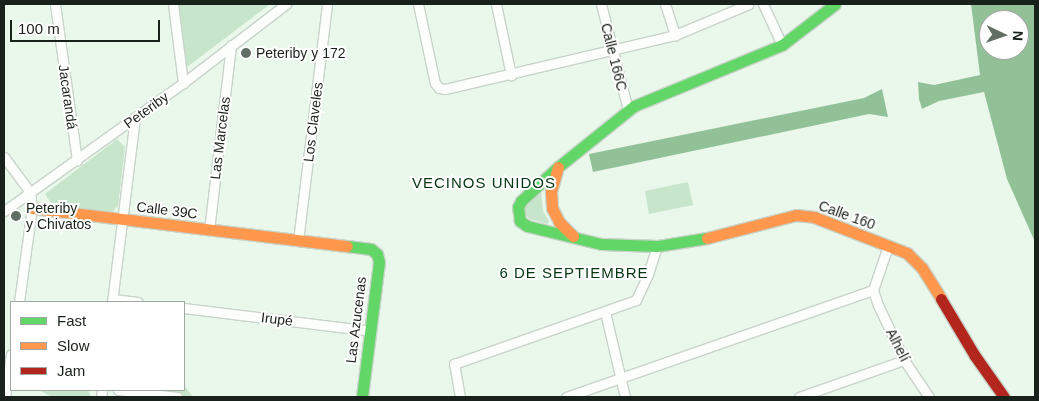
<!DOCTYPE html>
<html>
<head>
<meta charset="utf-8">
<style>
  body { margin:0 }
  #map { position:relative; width:1039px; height:401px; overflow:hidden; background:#eaf7eb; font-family:Helvetica,sans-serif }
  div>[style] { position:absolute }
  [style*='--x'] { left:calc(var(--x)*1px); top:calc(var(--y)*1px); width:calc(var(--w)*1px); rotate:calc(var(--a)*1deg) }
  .green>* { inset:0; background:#c7e5cb }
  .water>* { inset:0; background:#92c198 }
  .roads { filter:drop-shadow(1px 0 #c8d3c9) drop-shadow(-1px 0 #c8d3c9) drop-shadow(0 1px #c8d3c9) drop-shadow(0 -1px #c8d3c9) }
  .street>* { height:9px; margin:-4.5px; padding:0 4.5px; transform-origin:4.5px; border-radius:4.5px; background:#fcfefc }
  .fast>* { height:11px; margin:-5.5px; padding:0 5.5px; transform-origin:5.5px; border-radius:5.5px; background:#63d668 }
  .slow>* { height:11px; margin:-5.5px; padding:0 5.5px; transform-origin:5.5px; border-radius:5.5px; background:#ff974d }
  .jam>* { height:11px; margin:-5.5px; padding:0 5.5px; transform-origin:5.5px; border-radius:5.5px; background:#b3261e }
  .dots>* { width:14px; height:14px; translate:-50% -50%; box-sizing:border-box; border:2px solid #fff; border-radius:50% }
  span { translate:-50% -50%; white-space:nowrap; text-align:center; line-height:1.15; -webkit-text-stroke:4px #fff; paint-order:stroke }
  .poi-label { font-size:14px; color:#19221a }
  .left { translate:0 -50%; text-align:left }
  .street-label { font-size:14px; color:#19221a }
  .neighbourhood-label { font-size:15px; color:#043612; letter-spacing:1px }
  .frame { position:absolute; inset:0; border:5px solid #19221a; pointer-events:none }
  .legend { position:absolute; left:10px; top:301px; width:175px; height:90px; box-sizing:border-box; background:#fff; border:1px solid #a3a7a3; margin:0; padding:6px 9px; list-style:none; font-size:15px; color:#19221a }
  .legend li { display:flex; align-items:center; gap:10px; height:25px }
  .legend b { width:25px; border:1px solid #a3a7a3 }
  .north { position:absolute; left:979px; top:10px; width:50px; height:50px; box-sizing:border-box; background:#fff; border:1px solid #a3a7a3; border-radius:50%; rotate:93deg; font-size:14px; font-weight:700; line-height:20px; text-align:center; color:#19221a }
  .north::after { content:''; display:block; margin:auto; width:18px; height:22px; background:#626d63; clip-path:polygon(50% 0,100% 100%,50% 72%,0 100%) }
  .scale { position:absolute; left:10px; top:20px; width:150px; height:22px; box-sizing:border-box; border:2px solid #19221a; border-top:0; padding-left:6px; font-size:15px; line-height:18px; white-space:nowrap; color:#19221a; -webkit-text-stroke:4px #fff; paint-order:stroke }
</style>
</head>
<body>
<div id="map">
  <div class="green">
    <i style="clip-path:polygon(178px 4px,270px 4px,187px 67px)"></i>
    <i style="clip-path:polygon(117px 139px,125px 147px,118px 206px,110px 214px,54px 207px,45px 194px)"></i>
    <i style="clip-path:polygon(688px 182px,693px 205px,649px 214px,645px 191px)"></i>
    <i style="clip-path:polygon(539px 191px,541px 191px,543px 211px,549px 221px,548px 224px,530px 219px,525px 214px,526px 204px)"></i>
    <i style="clip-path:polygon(184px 385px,193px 397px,134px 397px,137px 390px,184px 390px)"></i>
    <i style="clip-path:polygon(39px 390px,88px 390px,91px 397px,50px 396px)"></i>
  </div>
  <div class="water">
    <i style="clip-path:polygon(evenodd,971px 4px,1035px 4px,1035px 242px,1007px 179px,984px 92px,939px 101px,922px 109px,919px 99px,918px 82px,934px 85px,980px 75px,971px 4px,989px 20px,1019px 20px,1019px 50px,989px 50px,989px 20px)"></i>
    <i style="clip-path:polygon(882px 89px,888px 117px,869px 114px,593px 172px,589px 154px,864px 98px)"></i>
  </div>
  <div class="roads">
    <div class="street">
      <i style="--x:55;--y:4;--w:158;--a:82"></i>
      <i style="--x:173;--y:4;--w:80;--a:82.8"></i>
      <i style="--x:418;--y:4;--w:81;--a:77.9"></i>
      <i style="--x:435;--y:83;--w:6;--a:51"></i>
      <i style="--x:439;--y:88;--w:6;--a:9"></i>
      <i style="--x:445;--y:89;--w:236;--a:-13.2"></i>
      <i style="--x:675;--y:35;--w:80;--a:-22.7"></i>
      <i style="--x:496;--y:4;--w:73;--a:78.1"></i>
      <i style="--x:601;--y:4;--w:109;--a:75.7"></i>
      <i style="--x:665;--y:4;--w:33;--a:72"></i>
      <i style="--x:763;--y:4;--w:45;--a:65.1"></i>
      <i style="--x:4;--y:157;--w:44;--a:53.4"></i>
      <i style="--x:30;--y:192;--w:16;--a:83"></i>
      <i style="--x:32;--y:208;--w:95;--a:97.9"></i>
      <i style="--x:4;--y:211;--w:220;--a:-35.6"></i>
      <i style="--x:183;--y:83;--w:130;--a:-37.5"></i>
      <i style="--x:209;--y:230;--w:186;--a:-83.2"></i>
      <i style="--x:298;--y:241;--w:239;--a:-83"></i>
      <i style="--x:873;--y:290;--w:16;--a:72"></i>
      <i style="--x:878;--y:305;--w:61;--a:64.7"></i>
      <i style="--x:904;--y:360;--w:45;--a:56"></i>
      <i style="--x:113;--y:299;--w:25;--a:7"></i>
      <i style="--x:112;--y:302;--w:185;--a:-82.9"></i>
      <i style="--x:184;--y:308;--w:187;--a:7"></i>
      <i style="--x:605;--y:312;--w:87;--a:76.8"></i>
      <i style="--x:118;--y:390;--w:60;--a:6.7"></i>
      <i style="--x:5;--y:397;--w:43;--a:-82.1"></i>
      <i style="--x:101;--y:397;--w:7;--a:-82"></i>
      <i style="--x:460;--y:397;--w:34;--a:-100"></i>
      <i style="--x:454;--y:364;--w:193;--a:-19.4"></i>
      <i style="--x:636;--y:300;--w:29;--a:-65"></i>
      <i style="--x:648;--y:274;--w:29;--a:-72"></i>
      <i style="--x:566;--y:397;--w:325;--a:-19.2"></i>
      <i style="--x:873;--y:290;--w:46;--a:-71.2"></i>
      <i style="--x:799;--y:397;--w:111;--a:-19.4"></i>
    </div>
    <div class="fast">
      <i style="--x:707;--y:238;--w:51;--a:170.9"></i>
      <i style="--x:657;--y:246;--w:56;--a:-178"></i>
      <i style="--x:601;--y:244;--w:76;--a:-166.3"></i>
      <i style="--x:527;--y:226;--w:9;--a:-144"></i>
      <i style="--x:520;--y:221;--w:14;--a:-98"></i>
      <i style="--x:518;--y:207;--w:7;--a:-63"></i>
      <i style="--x:521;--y:201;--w:50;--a:-42.6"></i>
      <i style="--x:558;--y:167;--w:97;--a:-38.8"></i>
      <i style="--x:634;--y:106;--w:160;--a:-22.4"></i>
      <i style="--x:782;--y:45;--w:67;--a:-37.7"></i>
      <i style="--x:347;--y:246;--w:24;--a:7"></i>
      <i style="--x:371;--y:249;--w:8;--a:40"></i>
      <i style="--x:377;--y:254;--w:8;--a:76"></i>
      <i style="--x:379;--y:262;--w:136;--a:97.2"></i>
    </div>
    <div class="slow">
      <i style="--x:558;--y:167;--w:26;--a:106"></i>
      <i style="--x:551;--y:192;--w:16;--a:86"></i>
      <i style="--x:552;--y:208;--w:16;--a:63"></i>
      <i style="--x:559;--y:222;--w:20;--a:45"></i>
      <i style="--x:32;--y:208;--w:317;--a:6.9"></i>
      <i style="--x:707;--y:238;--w:92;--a:-14.5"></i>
      <i style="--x:796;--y:215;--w:18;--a:6"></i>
      <i style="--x:814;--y:217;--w:100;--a:21.2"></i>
      <i style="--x:907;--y:253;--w:21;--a:45"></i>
      <i style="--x:922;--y:268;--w:36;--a:58"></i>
    </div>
    <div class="jam">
      <i style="--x:941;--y:299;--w:66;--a:59.2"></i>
      <i style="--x:975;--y:356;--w:50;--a:54.7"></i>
    </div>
  </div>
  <div class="dots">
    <i style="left:246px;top:53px;background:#626d63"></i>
    <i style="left:16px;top:216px;background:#626d63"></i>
  </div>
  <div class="poi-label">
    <span class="left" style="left:256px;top:53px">Peteriby y 172</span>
    <span class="left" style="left:26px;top:216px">Peteriby<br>y Chivatos</span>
  </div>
  <div class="street-label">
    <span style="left:614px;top:57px;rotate:76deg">Calle 166C</span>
    <span style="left:68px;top:97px;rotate:82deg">Jacarandá</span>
    <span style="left:146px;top:110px;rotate:-36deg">Peteriby</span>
    <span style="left:313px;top:122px;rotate:-83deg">Los Claveles</span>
    <span style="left:220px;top:138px;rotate:-83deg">Las Marcelas</span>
    <span style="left:167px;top:210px;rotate:7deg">Calle 39C</span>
    <span style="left:847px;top:215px;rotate:20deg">Calle 160</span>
    <span style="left:277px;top:319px;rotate:7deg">Irupé</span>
    <span style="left:356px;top:320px;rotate:-83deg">Las Azucenas</span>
    <span style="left:898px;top:345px;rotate:63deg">Alhelí</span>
  </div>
  <div class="neighbourhood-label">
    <span style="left:484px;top:183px">VECINOS UNIDOS</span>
    <span style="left:574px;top:273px">6 DE SEPTIEMBRE</span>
  </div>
  <div class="frame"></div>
  <ul class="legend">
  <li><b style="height:6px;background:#63d668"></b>Fast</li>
  <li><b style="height:6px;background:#ff974d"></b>Slow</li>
  <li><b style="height:6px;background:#b3261e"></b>Jam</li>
  </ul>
  <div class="north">N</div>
  <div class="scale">100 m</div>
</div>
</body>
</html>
